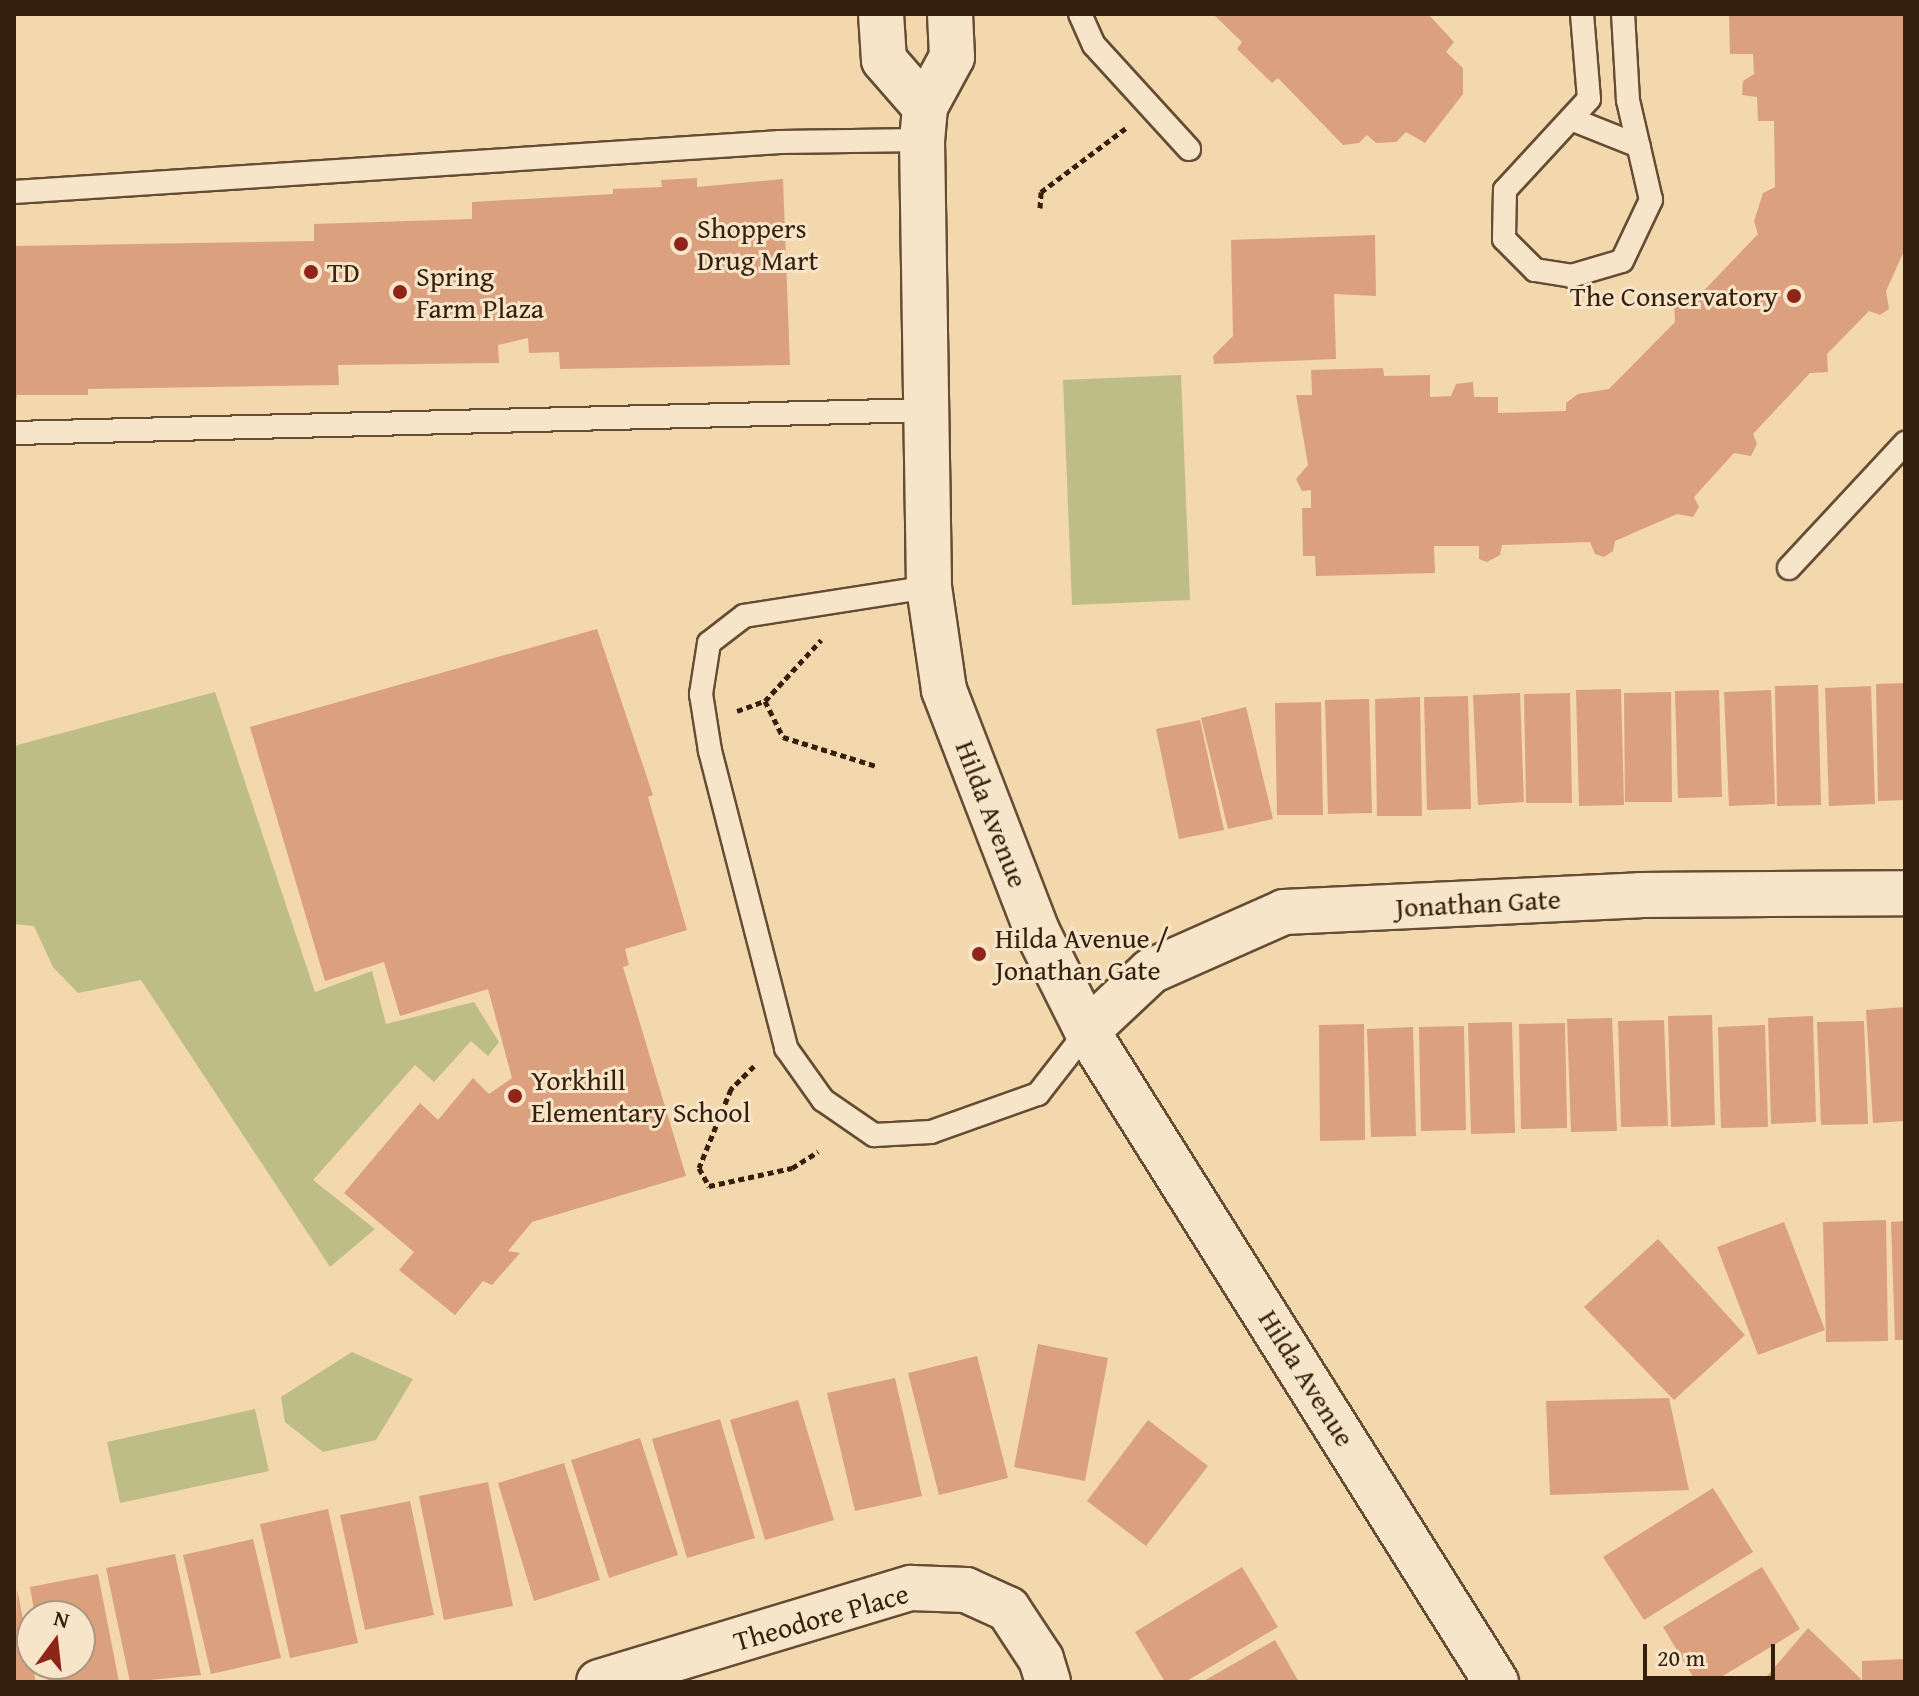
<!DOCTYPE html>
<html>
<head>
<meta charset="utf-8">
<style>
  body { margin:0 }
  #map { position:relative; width:1919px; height:1696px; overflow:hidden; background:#f3d7ad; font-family:"Gentium Book Plus",serif }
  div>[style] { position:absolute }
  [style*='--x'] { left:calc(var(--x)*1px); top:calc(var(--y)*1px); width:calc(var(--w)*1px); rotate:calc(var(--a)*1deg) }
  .green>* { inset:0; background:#bfbd86 }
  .building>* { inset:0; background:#dba17f }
  .path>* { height:5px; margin-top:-2.5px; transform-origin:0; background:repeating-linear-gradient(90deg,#361f0c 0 6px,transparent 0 10px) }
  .roads { filter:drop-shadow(2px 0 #654d34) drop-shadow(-2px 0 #654d34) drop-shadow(0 2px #654d34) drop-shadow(0 -2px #654d34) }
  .lane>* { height:22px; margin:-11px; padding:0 11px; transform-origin:11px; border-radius:11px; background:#f7e5ca }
  .street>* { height:44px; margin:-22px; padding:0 22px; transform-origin:22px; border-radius:22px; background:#f7e5ca }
  .secondary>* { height:44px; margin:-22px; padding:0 22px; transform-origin:22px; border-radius:22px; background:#f7e5ca }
  .dots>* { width:22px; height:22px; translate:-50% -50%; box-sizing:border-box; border:4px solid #f7e5ca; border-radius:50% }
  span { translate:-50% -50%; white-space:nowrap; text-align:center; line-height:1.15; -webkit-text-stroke:6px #f7e5ca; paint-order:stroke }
  .poi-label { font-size:28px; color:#361f0c }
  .left { translate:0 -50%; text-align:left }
  .right { translate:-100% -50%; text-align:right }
  .street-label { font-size:28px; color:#361f0c }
  .frame { position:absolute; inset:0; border:16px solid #361f0c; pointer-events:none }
  .north { position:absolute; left:16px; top:1600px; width:80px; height:80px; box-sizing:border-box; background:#f7e5ca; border:2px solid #aa967e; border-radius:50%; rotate:15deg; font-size:22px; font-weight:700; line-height:32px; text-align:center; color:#361f0c }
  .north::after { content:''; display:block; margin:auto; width:28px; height:36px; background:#8f2418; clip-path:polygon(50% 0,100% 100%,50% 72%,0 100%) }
  .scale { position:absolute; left:1643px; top:1644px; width:132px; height:36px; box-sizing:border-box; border:4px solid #361f0c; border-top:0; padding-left:10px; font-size:24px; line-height:28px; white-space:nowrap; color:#361f0c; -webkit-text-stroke:6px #f7e5ca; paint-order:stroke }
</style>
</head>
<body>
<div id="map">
  <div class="green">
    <i style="clip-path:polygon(1181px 375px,1190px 600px,1072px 605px,1063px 380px)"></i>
    <i style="clip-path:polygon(215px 692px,315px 992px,372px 971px,386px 1024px,474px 1002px,499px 1042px,488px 1056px,471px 1041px,434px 1082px,415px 1065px,313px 1180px,375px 1229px,330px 1267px,141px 980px,78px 993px,53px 967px,34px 926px,14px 924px,14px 746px)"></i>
    <i style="clip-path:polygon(352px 1352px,413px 1379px,376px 1440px,323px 1452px,285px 1422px,281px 1397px)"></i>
    <i style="clip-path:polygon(255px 1409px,269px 1471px,120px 1503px,107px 1442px)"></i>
  </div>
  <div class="building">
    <i style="clip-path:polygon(1213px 14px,1428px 14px,1454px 42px,1446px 52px,1463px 68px,1463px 94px,1425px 143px,1406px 132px,1396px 142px,1376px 143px,1367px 135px,1359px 143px,1343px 145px,1278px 78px,1272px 83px,1237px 49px,1242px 42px)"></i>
    <i style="clip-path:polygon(1729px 14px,1905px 14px,1905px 249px,1886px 291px,1889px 309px,1880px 315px,1869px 311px,1827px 354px,1828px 372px,1810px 373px,1753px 434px,1757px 444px,1751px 456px,1734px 453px,1694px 497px,1699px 507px,1693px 517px,1677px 514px,1615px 541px,1613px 551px,1604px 557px,1595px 554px,1590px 542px,1502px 545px,1500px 555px,1487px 562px,1479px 559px,1479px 546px,1434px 546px,1435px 573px,1316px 576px,1315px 556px,1303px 556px,1302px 508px,1311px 508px,1311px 490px,1302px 491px,1296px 479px,1308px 465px,1296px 395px,1312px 395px,1311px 370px,1383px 368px,1384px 376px,1430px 375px,1430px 397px,1451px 396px,1456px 384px,1473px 382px,1474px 397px,1498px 397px,1498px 413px,1566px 411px,1566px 403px,1578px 394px,1609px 389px,1675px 322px,1674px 303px,1692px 303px,1758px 234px,1754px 221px,1763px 193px,1775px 187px,1774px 121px,1758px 121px,1757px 97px,1742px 95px,1743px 81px,1754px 74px,1753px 54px,1730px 54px)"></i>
    <i style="clip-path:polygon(697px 178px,697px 187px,783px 179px,790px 365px,560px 369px,559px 352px,529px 353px,528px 338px,498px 345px,499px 363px,338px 365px,339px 385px,88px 389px,88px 395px,17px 395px,14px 409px,14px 246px,314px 241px,314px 224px,472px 219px,472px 202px,613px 194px,613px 189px,662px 187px,661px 180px)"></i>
    <i style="clip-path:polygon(1375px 235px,1376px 296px,1334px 294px,1336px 359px,1214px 364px,1213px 356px,1233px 336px,1231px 240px)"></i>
    <i style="clip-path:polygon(597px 629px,653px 795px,648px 797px,687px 930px,625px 949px,629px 965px,623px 967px,686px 1176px,532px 1222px,508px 1251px,520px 1253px,492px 1285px,483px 1281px,455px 1315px,399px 1270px,414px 1252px,344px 1193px,420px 1103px,438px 1120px,473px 1078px,489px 1094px,512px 1078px,488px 989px,400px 1016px,384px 962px,325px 981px,250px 727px)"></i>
    <i style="clip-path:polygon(1905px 683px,1905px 800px,1878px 801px,1876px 684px)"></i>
    <i style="clip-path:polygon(1818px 685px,1821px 805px,1777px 806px,1775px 686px)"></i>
    <i style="clip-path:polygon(1871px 686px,1875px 804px,1829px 806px,1825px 688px)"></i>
    <i style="clip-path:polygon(1621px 689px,1624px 805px,1579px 806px,1576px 690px)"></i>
    <i style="clip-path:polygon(1719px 690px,1722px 797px,1678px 798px,1675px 691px)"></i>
    <i style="clip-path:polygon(1771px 690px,1775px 804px,1729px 806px,1724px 692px)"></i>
    <i style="clip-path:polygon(1671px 692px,1672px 802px,1625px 802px,1624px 693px)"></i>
    <i style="clip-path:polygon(1520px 693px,1524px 802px,1478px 805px,1473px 695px)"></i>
    <i style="clip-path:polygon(1570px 693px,1572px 803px,1526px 803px,1524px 694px)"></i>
    <i style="clip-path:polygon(1468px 696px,1471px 809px,1427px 810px,1424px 697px)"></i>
    <i style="clip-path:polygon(1420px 697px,1422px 816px,1377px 816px,1375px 699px)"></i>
    <i style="clip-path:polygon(1369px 699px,1372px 813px,1328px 814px,1325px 700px)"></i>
    <i style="clip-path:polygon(1321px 702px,1323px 815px,1277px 815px,1275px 703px)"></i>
    <i style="clip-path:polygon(1246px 707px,1273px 819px,1228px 829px,1201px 718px)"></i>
    <i style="clip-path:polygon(1200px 720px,1224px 830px,1179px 839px,1156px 729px)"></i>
    <i style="clip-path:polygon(1905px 1007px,1905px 1121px,1873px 1123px,1866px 1010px)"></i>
    <i style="clip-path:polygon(1712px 1015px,1715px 1125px,1671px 1127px,1668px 1016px)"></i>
    <i style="clip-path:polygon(1813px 1016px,1816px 1122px,1771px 1124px,1768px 1018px)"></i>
    <i style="clip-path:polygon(1612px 1018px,1617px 1131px,1571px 1132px,1567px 1019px)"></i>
    <i style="clip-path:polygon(1664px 1020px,1668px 1126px,1621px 1127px,1618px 1021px)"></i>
    <i style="clip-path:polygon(1864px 1021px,1868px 1124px,1821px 1125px,1817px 1022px)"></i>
    <i style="clip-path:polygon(1512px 1022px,1515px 1133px,1471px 1134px,1468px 1023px)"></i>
    <i style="clip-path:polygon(1565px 1023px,1567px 1128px,1521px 1129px,1519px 1024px)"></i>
    <i style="clip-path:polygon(1364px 1024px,1365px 1140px,1320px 1141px,1319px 1025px)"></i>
    <i style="clip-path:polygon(1765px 1025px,1768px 1127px,1721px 1128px,1718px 1027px)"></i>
    <i style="clip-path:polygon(1464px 1026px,1466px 1130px,1421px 1131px,1419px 1027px)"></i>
    <i style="clip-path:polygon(1413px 1027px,1416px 1136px,1371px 1137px,1367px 1029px)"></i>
    <i style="clip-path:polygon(1886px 1220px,1888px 1341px,1826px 1342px,1823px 1222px)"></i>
    <i style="clip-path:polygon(1905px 1221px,1905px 1340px,1895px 1340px,1891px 1222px)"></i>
    <i style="clip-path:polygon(1784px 1222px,1825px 1330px,1758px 1355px,1717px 1247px)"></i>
    <i style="clip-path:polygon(1658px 1239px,1745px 1335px,1674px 1400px,1584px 1307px)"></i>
    <i style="clip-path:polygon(1038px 1344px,1108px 1358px,1085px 1481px,1014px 1467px)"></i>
    <i style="clip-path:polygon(977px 1356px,1008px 1478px,939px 1495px,908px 1373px)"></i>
    <i style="clip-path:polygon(895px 1378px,922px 1496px,855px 1511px,827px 1393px)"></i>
    <i style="clip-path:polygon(1669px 1398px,1689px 1490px,1550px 1495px,1546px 1401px)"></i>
    <i style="clip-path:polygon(798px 1400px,834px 1520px,765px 1540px,730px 1420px)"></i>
    <i style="clip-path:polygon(720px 1419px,755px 1538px,687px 1558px,652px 1439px)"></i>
    <i style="clip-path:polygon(1148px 1420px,1208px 1466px,1146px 1546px,1087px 1501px)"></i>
    <i style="clip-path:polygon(640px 1438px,678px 1555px,609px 1578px,571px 1460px)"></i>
    <i style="clip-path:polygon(564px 1463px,600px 1580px,534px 1601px,498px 1483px)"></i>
    <i style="clip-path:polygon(488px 1482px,513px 1606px,444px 1620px,419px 1496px)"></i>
    <i style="clip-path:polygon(1713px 1488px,1753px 1552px,1644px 1620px,1603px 1557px)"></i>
    <i style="clip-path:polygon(410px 1501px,434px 1615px,365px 1630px,340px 1515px)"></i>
    <i style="clip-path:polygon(328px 1509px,358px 1643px,290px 1658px,260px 1524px)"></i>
    <i style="clip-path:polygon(253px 1539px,281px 1658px,211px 1674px,183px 1555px)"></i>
    <i style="clip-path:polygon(175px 1554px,201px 1675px,130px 1682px,106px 1568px)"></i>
    <i style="clip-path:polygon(1242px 1567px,1278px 1627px,1185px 1682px,1165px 1682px,1135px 1632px)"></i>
    <i style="clip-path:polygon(1762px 1567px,1800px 1629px,1713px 1682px,1696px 1682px,1663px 1627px)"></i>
    <i style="clip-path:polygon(98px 1574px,119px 1682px,48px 1682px,44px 1664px,80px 1664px,80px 1616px,35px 1616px,30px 1587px)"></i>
    <i style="clip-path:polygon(17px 1589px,32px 1664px,36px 1682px,14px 1682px)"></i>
    <i style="clip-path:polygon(1808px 1628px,1861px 1679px,1858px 1682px,1762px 1682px)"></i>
    <i style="clip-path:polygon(1275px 1640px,1299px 1682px,1202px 1682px)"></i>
    <i style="clip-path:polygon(1905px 1659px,1905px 1682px,1862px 1682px,1862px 1661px)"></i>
  </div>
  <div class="path">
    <i style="--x:1040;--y:208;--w:16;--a:-86"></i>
    <i style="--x:1041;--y:192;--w:106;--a:-37"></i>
    <i style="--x:765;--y:701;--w:40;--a:63.4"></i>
    <i style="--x:783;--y:737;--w:97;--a:17.3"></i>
    <i style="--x:737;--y:711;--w:30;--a:-20"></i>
    <i style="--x:765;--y:701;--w:83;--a:-47.4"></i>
    <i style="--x:754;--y:1066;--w:33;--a:135"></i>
    <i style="--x:731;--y:1089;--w:85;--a:112.1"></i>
    <i style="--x:699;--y:1168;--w:21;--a:61"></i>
    <i style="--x:709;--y:1186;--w:85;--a:-12.2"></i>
    <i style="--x:792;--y:1168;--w:31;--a:-32"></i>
  </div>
  <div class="roads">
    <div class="lane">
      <i style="--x:1080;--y:14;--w:34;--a:66"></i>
      <i style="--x:1094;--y:45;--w:141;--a:47.6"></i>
      <i style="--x:1582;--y:14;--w:85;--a:85.3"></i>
      <i style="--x:1589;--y:99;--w:124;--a:132.7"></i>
      <i style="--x:1505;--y:190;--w:49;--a:91.2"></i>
      <i style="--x:1504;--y:239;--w:44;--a:45"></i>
      <i style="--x:1535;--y:270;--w:36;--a:9"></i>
      <i style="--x:1571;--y:276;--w:53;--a:-16.4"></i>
      <i style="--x:1622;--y:261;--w:68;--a:-64.6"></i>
      <i style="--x:1651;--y:200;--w:103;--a:-103"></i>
      <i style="--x:1628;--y:100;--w:86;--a:-93.3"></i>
      <i style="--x:1571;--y:119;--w:73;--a:21.7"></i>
      <i style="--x:14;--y:192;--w:768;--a:-3.73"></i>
      <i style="--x:780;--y:142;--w:142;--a:-0.8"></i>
      <i style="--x:14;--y:433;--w:912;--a:-1.44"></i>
      <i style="--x:1789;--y:568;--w:171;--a:-47.1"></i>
      <i style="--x:929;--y:587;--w:187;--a:171.1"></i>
      <i style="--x:744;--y:616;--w:44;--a:142.4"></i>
      <i style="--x:709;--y:643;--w:52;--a:98.9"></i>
      <i style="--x:701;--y:694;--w:58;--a:81"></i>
      <i style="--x:710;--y:751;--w:307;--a:75.6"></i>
      <i style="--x:786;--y:1048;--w:64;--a:54.6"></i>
      <i style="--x:823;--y:1100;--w:62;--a:34.5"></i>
      <i style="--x:874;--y:1135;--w:57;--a:-3"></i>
      <i style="--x:931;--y:1132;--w:114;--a:-19.6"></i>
      <i style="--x:1038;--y:1094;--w:80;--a:-52.1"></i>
    </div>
    <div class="street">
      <i style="--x:1087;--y:1031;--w:88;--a:-43.2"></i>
      <i style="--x:1151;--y:971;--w:145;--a:-23.9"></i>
      <i style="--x:1284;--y:912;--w:356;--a:-2.7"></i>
      <i style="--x:1640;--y:895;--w:265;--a:-0.4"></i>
      <i style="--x:599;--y:1682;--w:326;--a:-16.8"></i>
      <i style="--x:911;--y:1588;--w:55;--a:2.1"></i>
      <i style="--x:966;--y:1590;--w:46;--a:24.3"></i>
      <i style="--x:1008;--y:1609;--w:60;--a:56.6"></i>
      <i style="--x:1041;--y:1659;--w:24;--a:73"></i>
    </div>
    <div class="secondary">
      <i style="--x:881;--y:14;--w:46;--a:86.3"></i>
      <i style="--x:884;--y:60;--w:62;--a:48.9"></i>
      <i style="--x:950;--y:14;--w:43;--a:87.3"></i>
      <i style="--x:952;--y:57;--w:57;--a:118.4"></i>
      <i style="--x:925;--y:107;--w:33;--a:95"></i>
      <i style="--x:922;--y:140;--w:447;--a:89.1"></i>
      <i style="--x:929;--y:587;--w:104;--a:81.7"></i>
      <i style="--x:944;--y:690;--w:261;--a:68.9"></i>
      <i style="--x:1038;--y:933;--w:110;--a:63.4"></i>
      <i style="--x:1087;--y:1031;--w:769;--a:57.86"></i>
    </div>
  </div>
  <div class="dots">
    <i style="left:681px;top:244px;background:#8f2418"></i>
    <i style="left:311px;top:272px;background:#8f2418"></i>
    <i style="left:400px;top:292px;background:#8f2418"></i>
    <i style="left:1794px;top:296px;background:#8f2418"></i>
    <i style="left:979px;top:954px;background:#8f2418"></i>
    <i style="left:515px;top:1096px;background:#8f2418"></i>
  </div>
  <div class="poi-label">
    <span class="left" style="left:697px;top:244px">Shoppers<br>Drug Mart</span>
    <span class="left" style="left:327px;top:272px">TD</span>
    <span class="left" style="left:416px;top:292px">Spring<br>Farm Plaza</span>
    <span class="right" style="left:1778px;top:296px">The Conservatory</span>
    <span class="left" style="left:995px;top:954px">Hilda Avenue /<br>Jonathan Gate</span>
    <span class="left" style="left:531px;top:1096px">Yorkhill<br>Elementary School</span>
  </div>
  <div class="street-label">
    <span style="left:992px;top:814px;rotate:69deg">Hilda Avenue</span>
    <span style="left:1478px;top:903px;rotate:-3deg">Jonathan Gate</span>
    <span style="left:1307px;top:1378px;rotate:58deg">Hilda Avenue</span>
    <span style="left:821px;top:1617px;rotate:-16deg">Theodore Place</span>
  </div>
  <div class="frame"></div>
  <div class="north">N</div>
  <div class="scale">20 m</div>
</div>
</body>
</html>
